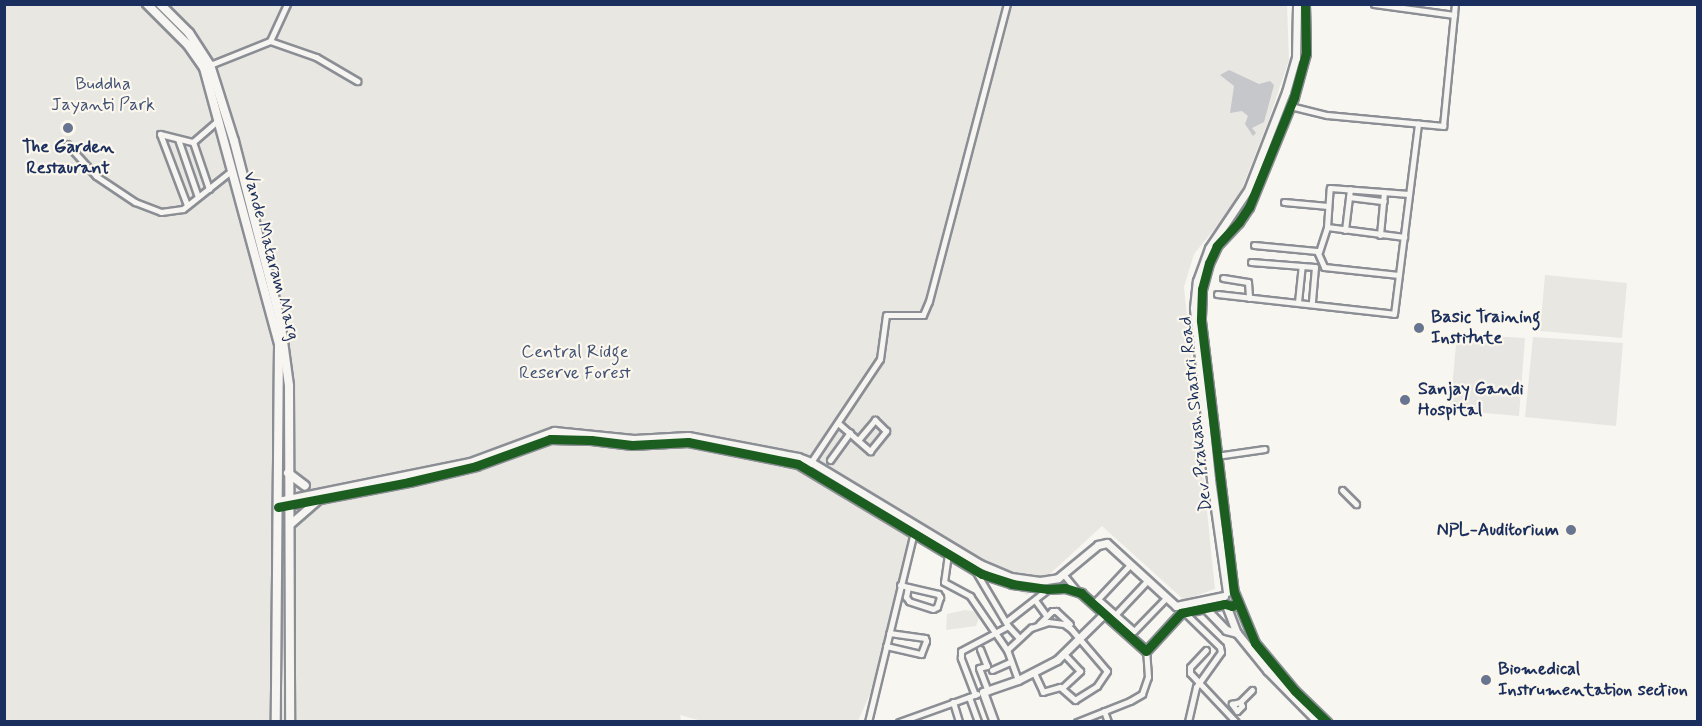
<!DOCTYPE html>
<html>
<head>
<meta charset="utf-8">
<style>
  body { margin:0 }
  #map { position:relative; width:1702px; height:726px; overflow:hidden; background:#f8f6f0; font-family:Mynerve,sans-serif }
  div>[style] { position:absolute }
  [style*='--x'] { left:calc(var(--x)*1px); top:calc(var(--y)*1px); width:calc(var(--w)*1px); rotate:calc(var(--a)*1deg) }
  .built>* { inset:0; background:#e7e6e2 }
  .green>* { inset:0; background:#e8e7e2 }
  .water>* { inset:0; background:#c5c7cb }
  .roads { filter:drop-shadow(2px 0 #8b8e94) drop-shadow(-2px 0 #8b8e94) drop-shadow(0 2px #8b8e94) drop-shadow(0 -2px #8b8e94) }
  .minor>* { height:5px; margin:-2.5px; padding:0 2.5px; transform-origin:2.5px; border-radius:2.5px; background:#f6f5f1 }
  .tertiary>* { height:7px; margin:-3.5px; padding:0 3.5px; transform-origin:3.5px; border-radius:3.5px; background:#f6f5f1 }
  .secondary>* { height:8px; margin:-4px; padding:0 4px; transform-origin:4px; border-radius:4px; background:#f6f5f1 }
  .cycleway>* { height:9px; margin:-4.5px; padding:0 4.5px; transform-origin:4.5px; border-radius:4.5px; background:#1b5e20 }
  .dots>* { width:16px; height:16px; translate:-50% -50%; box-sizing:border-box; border:3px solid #fbf7ec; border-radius:50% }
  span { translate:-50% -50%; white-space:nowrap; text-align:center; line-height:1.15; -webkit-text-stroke:4.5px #fbf7ec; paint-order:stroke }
  .park-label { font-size:18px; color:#415176 }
  .poi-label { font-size:18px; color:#1b2f5e; font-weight:700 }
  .left { translate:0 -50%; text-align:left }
  .right { translate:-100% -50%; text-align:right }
  .street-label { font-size:18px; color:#1b2f5e }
  .frame { position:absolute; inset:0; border:6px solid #1b2f5e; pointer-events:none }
</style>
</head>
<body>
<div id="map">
  <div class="built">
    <i style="clip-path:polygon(1457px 334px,1525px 338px,1519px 416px,1450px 410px)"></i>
    <i style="clip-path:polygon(1533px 337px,1623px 343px,1616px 426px,1525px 417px)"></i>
  </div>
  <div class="green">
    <i style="clip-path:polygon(4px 5px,1287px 5px,1289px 60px,1268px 122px,1237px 201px,1194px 254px,1184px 287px,1215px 589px,1184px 600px,1102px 526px,1027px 595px,914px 536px,882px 667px,858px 721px,706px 722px,680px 715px,681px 721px,5px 721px)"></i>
    <i style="clip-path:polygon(1545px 275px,1627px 283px,1622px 338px,1540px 331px)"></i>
    <i style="clip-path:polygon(965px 610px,973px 611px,980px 616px,976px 626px,946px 630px,947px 614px)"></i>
  </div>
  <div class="water">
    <i style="clip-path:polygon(1229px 70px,1259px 84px,1270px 81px,1274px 85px,1264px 122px,1252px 128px,1256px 133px,1253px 136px,1245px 124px,1248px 116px,1242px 111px,1230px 113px,1234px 86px,1220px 75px)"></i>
  </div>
  <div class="roads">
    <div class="minor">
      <i style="--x:1374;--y:4;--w:81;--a:7.8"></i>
      <i style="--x:270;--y:41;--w:49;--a:19.2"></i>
      <i style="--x:316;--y:57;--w:48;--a:30.3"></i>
      <i style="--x:210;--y:65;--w:65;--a:-21.8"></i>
      <i style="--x:270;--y:41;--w:41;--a:-65.3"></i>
      <i style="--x:1290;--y:106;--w:38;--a:14"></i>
      <i style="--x:1327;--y:115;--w:117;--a:5.4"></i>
      <i style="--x:1443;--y:126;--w:123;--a:-84.4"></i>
      <i style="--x:178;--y:139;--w:61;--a:71"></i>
      <i style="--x:67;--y:144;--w:43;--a:47.8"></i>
      <i style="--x:96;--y:176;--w:47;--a:33.7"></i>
      <i style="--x:135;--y:202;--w:28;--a:21"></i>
      <i style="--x:161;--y:212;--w:22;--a:-8"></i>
      <i style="--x:183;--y:209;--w:61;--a:-38.4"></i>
      <i style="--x:209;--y:189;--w:50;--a:-108.8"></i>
      <i style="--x:193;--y:142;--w:33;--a:-41"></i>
      <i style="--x:1349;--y:197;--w:35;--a:7"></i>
      <i style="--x:1284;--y:202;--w:44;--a:5.2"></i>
      <i style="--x:187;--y:205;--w:76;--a:-110.8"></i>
      <i style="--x:160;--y:134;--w:34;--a:14"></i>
      <i style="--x:1327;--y:227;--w:78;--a:7.4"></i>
      <i style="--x:1345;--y:230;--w:41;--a:-83"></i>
      <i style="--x:1380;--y:235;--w:43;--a:-84.7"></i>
      <i style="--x:1254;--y:245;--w:63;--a:5.4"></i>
      <i style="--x:1317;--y:251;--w:17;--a:66"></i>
      <i style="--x:1324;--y:267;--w:75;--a:6.1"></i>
      <i style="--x:1319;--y:252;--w:26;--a:-72"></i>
      <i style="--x:1327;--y:227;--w:39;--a:-86"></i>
      <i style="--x:1330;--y:188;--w:79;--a:4.3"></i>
      <i style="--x:1251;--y:262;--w:64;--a:4.5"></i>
      <i style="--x:1315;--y:267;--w:37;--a:95"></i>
      <i style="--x:1223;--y:278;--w:25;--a:9"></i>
      <i style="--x:1248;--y:282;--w:16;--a:86"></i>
      <i style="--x:1217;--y:294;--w:178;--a:6.4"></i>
      <i style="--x:1394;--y:314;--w:192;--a:-82.8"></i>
      <i style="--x:1298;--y:302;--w:36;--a:-84"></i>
      <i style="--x:838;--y:423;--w:43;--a:41.2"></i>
      <i style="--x:870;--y:451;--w:26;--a:-51"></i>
      <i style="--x:886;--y:431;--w:16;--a:-135"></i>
      <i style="--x:875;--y:420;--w:26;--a:130"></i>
      <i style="--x:1216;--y:456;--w:49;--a:-8.3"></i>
      <i style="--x:830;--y:460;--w:34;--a:-54"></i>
      <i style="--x:807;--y:468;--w:131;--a:-56.2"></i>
      <i style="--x:880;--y:359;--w:44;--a:-82.2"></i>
      <i style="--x:886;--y:315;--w:37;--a:0"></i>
      <i style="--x:923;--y:315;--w:15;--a:-67"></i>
      <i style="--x:929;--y:301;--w:307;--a:-75.3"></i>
      <i style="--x:1342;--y:490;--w:20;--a:45"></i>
      <i style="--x:948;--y:554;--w:28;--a:98"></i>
      <i style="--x:944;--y:582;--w:30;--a:28"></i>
      <i style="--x:970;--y:596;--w:65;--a:55.6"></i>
      <i style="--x:1064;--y:575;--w:22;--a:51"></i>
      <i style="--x:900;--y:585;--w:8;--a:14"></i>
      <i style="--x:908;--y:587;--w:31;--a:13"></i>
      <i style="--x:938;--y:594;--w:4;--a:56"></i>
      <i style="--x:940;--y:597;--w:10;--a:107"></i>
      <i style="--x:937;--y:607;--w:4;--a:153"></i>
      <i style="--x:933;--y:609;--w:25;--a:-162"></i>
      <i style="--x:909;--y:601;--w:5;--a:-127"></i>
      <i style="--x:906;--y:597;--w:10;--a:-79"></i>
      <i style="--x:1098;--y:599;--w:48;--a:41.6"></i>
      <i style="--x:1134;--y:631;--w:43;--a:-45.9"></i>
      <i style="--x:1035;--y:600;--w:19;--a:54"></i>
      <i style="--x:1096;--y:601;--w:47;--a:-46.7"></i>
      <i style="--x:1184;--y:612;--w:50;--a:44.2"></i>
      <i style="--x:1220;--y:647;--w:5;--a:79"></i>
      <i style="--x:1221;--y:652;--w:43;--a:125.5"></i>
      <i style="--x:1196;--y:687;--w:36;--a:103"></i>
      <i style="--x:1115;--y:615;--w:44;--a:-46.8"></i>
      <i style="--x:1007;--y:621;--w:52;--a:-38"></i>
      <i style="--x:1039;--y:624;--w:18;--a:-45"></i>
      <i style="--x:1052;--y:611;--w:4;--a:0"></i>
      <i style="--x:1056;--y:611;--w:19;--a:43"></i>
      <i style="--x:1008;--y:626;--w:16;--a:47"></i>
      <i style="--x:886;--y:646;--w:36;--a:13"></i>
      <i style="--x:921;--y:654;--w:14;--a:-69"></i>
      <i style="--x:926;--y:641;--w:3;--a:-108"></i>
      <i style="--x:925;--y:638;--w:36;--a:-172"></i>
      <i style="--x:980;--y:649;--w:18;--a:68"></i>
      <i style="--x:987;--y:666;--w:8;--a:166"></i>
      <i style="--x:979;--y:668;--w:25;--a:69"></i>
      <i style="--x:1206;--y:650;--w:23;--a:133"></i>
      <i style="--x:1190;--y:667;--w:6;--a:90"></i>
      <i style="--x:1190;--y:673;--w:67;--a:46.8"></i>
      <i style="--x:992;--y:670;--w:20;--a:-24"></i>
      <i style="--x:1018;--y:680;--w:32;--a:-110"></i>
      <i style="--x:1007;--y:650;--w:33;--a:-43"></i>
      <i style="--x:1031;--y:628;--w:18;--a:-19"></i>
      <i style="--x:1048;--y:622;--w:16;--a:7"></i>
      <i style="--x:1064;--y:624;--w:9;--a:36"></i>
      <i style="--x:1071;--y:629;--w:55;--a:49.4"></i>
      <i style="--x:1107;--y:671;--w:18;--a:124"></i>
      <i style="--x:1097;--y:686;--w:26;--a:148"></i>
      <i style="--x:1075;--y:700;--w:20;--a:-139"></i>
      <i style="--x:1060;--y:687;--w:18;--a:164"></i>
      <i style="--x:1043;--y:692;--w:21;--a:-115"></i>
      <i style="--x:1062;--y:688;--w:25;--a:-43"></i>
      <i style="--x:1080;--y:671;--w:23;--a:-133"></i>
      <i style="--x:975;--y:695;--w:40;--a:-111"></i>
      <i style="--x:961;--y:658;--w:7;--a:-90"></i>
      <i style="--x:961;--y:651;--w:53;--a:-28"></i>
      <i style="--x:1008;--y:626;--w:63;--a:-120.7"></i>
      <i style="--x:969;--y:697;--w:27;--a:70"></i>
      <i style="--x:953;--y:702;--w:21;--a:73"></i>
      <i style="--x:1240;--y:702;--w:4;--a:63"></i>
      <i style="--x:1242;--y:706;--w:7;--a:135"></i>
      <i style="--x:1237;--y:711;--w:9;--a:-126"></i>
      <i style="--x:1232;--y:704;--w:8;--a:-14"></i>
      <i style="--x:1240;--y:702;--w:17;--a:-45"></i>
      <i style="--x:1104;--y:711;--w:12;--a:70"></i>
      <i style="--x:868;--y:722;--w:195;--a:-76.4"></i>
      <i style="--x:899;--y:722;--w:83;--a:-19.7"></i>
      <i style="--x:1077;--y:722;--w:57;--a:-21.6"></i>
      <i style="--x:1130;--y:701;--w:14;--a:-30"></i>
      <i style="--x:1142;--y:694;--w:18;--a:-71"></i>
      <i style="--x:1148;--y:677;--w:26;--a:-94"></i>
    </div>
    <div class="tertiary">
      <i style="--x:1305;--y:4;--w:49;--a:88.8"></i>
      <i style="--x:1306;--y:53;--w:46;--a:105.3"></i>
      <i style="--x:1294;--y:97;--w:119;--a:112.2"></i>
      <i style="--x:1249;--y:207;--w:18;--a:124"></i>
      <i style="--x:1239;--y:222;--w:33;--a:133"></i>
      <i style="--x:1217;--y:246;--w:19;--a:115"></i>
      <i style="--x:1209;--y:263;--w:27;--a:105"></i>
      <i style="--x:1202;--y:289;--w:32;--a:92"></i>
      <i style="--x:1201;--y:321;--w:273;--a:83.1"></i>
      <i style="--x:1234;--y:592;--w:55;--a:67.6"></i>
      <i style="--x:1255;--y:643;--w:62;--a:50.2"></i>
      <i style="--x:1295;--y:691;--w:45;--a:44.1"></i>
      <i style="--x:278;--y:501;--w:196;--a:-11.5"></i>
      <i style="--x:470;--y:462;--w:90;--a:-20.3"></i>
      <i style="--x:554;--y:431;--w:80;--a:5.7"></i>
      <i style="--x:634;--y:439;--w:54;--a:-3.2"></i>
      <i style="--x:688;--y:436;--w:112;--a:10.8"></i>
      <i style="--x:798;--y:457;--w:14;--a:21"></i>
      <i style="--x:811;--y:462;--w:197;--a:31.1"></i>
      <i style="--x:980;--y:564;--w:34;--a:23"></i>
      <i style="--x:1011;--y:577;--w:29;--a:8"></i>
      <i style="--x:1040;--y:581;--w:18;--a:-9"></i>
      <i style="--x:1058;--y:578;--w:52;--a:-39.5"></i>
      <i style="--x:1098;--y:545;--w:9;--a:-13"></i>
      <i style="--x:1107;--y:543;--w:93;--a:42.4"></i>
      <i style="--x:1176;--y:606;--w:49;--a:-11.8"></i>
      <i style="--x:278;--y:507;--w:133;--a:-10.8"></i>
      <i style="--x:409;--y:482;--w:69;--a:-13.4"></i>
      <i style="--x:476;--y:466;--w:79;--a:-20"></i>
      <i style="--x:550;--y:439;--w:41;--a:1.4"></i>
      <i style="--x:591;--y:440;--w:41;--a:7"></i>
      <i style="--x:632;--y:445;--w:56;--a:-3.1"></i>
      <i style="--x:688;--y:442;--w:112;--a:11.3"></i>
      <i style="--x:798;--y:464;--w:214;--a:30.9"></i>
      <i style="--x:982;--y:574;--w:32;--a:18"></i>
      <i style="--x:1012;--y:584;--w:35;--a:8"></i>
      <i style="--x:1047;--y:589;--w:18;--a:-3"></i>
      <i style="--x:1065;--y:588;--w:17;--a:17"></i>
      <i style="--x:1081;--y:593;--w:87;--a:41.7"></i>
      <i style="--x:1146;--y:651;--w:52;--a:-47.4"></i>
      <i style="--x:1181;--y:613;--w:45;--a:-11.6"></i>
      <i style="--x:1225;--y:604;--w:7;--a:16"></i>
      <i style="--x:1232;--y:606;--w:7;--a:-34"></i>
      <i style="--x:291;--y:523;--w:35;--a:-41"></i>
      <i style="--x:1227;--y:592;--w:114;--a:-98.1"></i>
      <i style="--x:1211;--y:479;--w:172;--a:-95.7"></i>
      <i style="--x:1194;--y:308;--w:27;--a:-84"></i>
      <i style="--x:1197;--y:281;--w:35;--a:-70"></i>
      <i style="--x:1209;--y:248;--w:70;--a:-56.1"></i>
      <i style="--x:1248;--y:190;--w:105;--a:-68.8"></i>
      <i style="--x:1286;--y:92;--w:35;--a:-74"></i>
      <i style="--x:1296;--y:58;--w:54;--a:-88.9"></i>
      <i style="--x:1226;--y:605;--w:30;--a:69"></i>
      <i style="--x:1237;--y:633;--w:48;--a:51"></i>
      <i style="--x:1267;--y:670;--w:73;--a:45.6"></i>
      <i style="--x:1205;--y:608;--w:30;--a:46"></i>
      <i style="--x:1226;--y:630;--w:11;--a:15"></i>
      <i style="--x:994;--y:722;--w:32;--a:-110"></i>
      <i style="--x:983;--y:692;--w:37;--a:-19"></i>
      <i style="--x:1018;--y:680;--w:44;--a:-27.1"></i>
      <i style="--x:1057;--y:660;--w:66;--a:-44.4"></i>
    </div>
    <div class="secondary">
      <i style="--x:147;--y:4;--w:58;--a:45"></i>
      <i style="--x:188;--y:45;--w:28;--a:55"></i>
      <i style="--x:204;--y:68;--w:287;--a:74.8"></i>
      <i style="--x:279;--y:345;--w:377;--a:90.5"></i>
      <i style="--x:160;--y:4;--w:41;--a:45"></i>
      <i style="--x:189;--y:33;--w:38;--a:57"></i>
      <i style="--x:210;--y:65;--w:80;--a:72.5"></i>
      <i style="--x:234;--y:141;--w:184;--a:75.5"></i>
      <i style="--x:280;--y:319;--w:68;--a:82.3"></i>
      <i style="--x:289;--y:386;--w:336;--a:89.8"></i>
      <i style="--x:288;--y:473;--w:21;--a:37"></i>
    </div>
  </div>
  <div class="cycleway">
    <i style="--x:1305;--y:4;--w:49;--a:88.8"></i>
    <i style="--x:1306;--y:53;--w:46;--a:105.3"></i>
    <i style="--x:1294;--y:97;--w:119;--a:112.2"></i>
    <i style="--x:1249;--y:207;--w:18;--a:124"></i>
    <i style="--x:1239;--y:222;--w:33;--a:133"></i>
    <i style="--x:1217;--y:246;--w:19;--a:115"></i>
    <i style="--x:1209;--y:263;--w:27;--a:105"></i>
    <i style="--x:1202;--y:289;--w:32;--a:92"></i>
    <i style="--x:1201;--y:321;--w:273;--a:83.1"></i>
    <i style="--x:1234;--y:592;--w:55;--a:67.6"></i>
    <i style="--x:1255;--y:643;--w:62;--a:50.2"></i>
    <i style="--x:1295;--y:691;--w:45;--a:44.1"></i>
    <i style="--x:278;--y:507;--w:133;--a:-10.8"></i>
    <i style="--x:409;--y:482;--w:69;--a:-13.4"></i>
    <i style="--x:476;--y:466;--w:79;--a:-20"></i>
    <i style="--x:550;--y:439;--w:41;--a:1.4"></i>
    <i style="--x:591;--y:440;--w:41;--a:7"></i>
    <i style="--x:632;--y:445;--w:56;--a:-3.1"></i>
    <i style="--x:688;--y:442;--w:112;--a:11.3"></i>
    <i style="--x:798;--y:464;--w:214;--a:30.9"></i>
    <i style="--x:982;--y:574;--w:32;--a:18"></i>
    <i style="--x:1012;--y:584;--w:35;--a:8"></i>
    <i style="--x:1047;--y:589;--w:18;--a:-3"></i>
    <i style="--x:1065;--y:588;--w:17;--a:17"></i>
    <i style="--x:1081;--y:593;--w:87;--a:41.7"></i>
    <i style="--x:1146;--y:651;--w:52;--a:-47.4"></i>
    <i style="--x:1181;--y:613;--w:45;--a:-11.6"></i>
    <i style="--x:1225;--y:604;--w:7;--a:16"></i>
    <i style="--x:1232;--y:606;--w:7;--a:-34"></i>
  </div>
  <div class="dots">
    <i style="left:68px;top:128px;background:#687591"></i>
    <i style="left:1419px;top:328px;background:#687591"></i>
    <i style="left:1405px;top:400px;background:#687591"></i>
    <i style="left:1571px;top:530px;background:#687591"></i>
    <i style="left:1486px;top:680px;background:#687591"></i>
  </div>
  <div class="park-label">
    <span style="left:103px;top:95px">Buddha<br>Jayanti Park</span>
    <span style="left:575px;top:363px">Central Ridge<br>Reserve Forest</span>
  </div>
  <div class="poi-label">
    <span style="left:68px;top:158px">The Garden<br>Restaurant</span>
    <span class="left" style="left:1431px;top:328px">Basic Training<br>Institute</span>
    <span class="left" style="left:1418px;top:400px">Sanjay Gandi<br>Hospital</span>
    <span class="right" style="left:1559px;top:530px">NPL-Auditorium</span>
    <span class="left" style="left:1498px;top:680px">Biomedical<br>Instrumentation section</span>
  </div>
  <div class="street-label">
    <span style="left:271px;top:256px;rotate:75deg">Vande Mataram Marg</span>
    <span style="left:1196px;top:414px;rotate:-96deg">Dev Prakash Shastri Road</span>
  </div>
  <div class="frame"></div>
</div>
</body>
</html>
